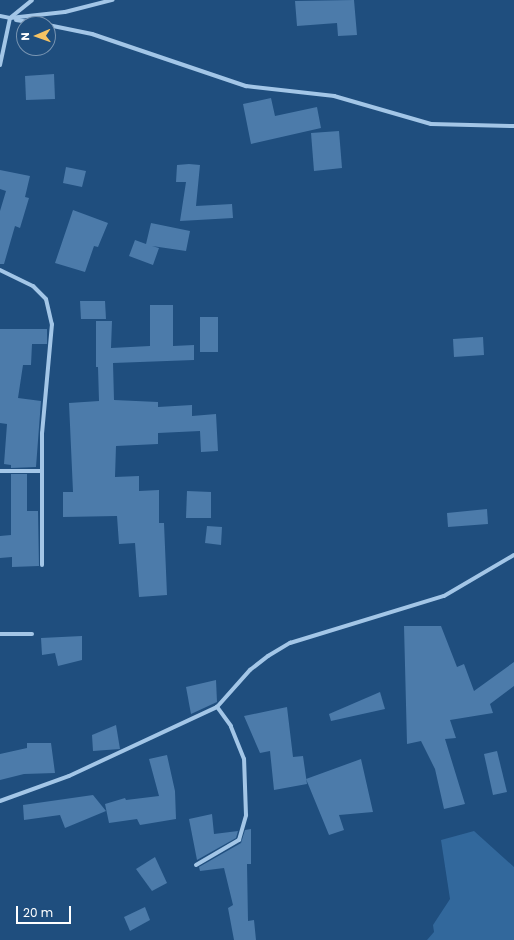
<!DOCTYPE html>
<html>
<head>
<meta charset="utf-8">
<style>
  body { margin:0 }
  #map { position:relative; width:514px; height:940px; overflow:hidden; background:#1f4e7e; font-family:Poppins,sans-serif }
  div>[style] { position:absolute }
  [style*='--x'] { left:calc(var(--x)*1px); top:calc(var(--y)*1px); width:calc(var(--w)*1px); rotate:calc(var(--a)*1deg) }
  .green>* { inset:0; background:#32689c }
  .building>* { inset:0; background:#4c7baa }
  .minor>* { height:4px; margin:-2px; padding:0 2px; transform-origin:2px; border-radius:2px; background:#a3c6e7 }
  span { translate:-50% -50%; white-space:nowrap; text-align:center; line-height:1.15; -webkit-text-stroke:3px #1f4e7e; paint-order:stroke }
  .north { position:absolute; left:16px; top:16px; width:40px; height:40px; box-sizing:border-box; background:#1f4e7e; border:1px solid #7995b2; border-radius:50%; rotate:268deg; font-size:11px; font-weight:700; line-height:16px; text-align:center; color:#fff }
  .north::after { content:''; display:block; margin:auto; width:14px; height:18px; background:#f6c363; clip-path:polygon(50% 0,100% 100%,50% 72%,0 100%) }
  .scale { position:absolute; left:16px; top:906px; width:55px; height:18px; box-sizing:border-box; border:2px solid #fff; border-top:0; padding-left:5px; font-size:12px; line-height:14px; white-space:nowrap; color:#fff; -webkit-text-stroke:3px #1f4e7e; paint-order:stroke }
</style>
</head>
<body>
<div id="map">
  <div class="green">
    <i style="clip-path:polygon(474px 831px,514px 867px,514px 940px,427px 940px,434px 932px,433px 925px,450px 899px,441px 840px)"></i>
  </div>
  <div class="building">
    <i style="clip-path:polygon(354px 0,357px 35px,338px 36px,337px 23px,297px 26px,295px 1px)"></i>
    <i style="clip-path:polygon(54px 74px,55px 99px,26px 100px,25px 76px)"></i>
    <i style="clip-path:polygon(271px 98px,275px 116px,317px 107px,321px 128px,251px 144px,243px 104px)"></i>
    <i style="clip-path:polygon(339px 131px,342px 168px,314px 171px,311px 133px)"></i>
    <i style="clip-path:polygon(189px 164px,200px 165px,196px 206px,232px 204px,233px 218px,180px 221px,186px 182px,176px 182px,177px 165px)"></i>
    <i style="clip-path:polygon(66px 167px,86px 171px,82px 187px,63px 183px)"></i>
    <i style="clip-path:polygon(0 170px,30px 176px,25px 197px,29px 198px,20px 228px,15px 226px,4px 264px,0 264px,0 211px,6px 191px,0 189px)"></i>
    <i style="clip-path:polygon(73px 210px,108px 223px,98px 247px,94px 246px,85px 272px,55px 263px)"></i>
    <i style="clip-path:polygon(151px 223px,190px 231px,186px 251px,152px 246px,159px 248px,153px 265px,129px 256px,135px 240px,146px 244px)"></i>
    <i style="clip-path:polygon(80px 301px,105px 301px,106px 319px,81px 319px)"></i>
    <i style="clip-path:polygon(150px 305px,173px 305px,173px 346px,194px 345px,194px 360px,113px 363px,114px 400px,158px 402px,158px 407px,192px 405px,192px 416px,216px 414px,218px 451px,201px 452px,200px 431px,158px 433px,158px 444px,116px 446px,115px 477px,139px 476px,139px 491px,159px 490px,159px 523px,164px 523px,167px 595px,139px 597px,135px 543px,119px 544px,117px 516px,63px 517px,63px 492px,73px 492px,69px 403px,99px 401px,98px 367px,96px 367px,96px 321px,112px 321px,111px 348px,150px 346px)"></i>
    <i style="clip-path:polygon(200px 317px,218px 317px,218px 352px,200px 352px)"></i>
    <i style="clip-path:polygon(0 329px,47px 329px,47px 344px,32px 344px,31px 365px,23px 365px,18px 398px,41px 401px,36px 467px,11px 468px,11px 465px,4px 464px,7px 424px,0 423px)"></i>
    <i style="clip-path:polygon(483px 337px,484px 355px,454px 357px,453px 339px)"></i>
    <i style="clip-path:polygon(11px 474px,27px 474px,27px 511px,38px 511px,39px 566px,12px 567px,12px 557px,0 558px,0 536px,11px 535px)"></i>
    <i style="clip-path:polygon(187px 491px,211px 492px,211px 518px,186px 518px)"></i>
    <i style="clip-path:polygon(487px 509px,488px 524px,448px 527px,447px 513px)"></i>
    <i style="clip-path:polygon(207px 526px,222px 527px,221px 545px,205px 543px)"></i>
    <i style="clip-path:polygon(404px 626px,441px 626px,457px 667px,464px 664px,474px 691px,514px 662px,514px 686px,490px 704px,493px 713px,450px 720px,456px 738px,445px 739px,465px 804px,444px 809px,435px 769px,421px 741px,407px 744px)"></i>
    <i style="clip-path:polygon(82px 636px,82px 660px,58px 666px,55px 653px,42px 655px,41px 638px)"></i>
    <i style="clip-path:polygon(216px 680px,217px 702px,191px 714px,186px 687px)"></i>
    <i style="clip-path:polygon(380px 692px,385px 709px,331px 721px,329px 714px)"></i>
    <i style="clip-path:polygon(287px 707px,293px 757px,303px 756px,307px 784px,274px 790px,270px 751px,260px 753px,244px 716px)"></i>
    <i style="clip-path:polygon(116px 725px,120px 749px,93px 751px,92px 735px)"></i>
    <i style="clip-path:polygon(27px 743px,51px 743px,55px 773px,24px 774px,0 780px,0 754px,27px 748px)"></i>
    <i style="clip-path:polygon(497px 751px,507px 792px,493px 795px,484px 754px)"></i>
    <i style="clip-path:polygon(167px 755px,175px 791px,176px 819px,140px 825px,137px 819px,109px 823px,105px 804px,125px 798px,126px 800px,159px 796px,149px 759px)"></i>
    <i style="clip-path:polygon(361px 759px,373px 812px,339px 815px,344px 830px,329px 835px,306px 779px)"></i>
    <i style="clip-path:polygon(93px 795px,106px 811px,65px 828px,60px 815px,24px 820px,23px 805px)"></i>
    <i style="clip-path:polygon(212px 814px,214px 834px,238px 831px,236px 838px,197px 860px,189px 819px)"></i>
    <i style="clip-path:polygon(251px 829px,251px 864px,247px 864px,248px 921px,254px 920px,256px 940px,234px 940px,228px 908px,233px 905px,224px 868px,200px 871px,199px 867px,241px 843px,245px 830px)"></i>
    <i style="clip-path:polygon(155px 857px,167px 883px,152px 891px,136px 869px)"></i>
    <i style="clip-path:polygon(145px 907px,150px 920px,130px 931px,124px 917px)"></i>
  </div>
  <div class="minor">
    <i style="--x:0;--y:16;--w:10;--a:11"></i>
    <i style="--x:10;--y:18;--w:55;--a:-6.2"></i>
    <i style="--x:65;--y:12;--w:49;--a:-14.3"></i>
    <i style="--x:16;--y:20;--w:24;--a:9"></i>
    <i style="--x:48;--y:25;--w:45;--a:11.6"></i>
    <i style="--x:92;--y:34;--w:163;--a:18.7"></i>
    <i style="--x:246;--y:86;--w:89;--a:6.5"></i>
    <i style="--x:334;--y:96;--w:101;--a:16.1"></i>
    <i style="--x:431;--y:124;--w:83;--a:1.4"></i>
    <i style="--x:0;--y:65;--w:48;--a:-78"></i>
    <i style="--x:10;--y:18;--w:28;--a:-39"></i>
    <i style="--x:0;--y:270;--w:37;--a:26"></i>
    <i style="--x:33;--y:286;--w:18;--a:45"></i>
    <i style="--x:46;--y:299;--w:26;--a:77"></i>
    <i style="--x:52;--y:324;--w:109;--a:95.2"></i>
    <i style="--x:42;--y:433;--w:132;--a:90"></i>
    <i style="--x:0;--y:471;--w:42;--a:0"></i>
    <i style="--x:0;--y:634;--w:32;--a:0"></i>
    <i style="--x:0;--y:801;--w:73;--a:-19.9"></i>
    <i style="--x:69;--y:776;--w:163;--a:-25"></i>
    <i style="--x:217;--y:707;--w:50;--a:-48.3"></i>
    <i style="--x:250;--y:670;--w:23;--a:-38"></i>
    <i style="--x:268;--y:656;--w:26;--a:-31"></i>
    <i style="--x:290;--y:643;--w:161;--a:-17"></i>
    <i style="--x:444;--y:596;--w:81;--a:-30.4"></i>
    <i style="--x:196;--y:865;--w:50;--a:-30.2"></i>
    <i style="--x:239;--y:840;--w:26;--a:-74"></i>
    <i style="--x:246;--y:815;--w:56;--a:-92"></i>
    <i style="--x:244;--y:759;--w:35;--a:-112"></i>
    <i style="--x:231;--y:726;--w:24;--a:-126"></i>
  </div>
  <div class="north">N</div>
  <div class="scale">20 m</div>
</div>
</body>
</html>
